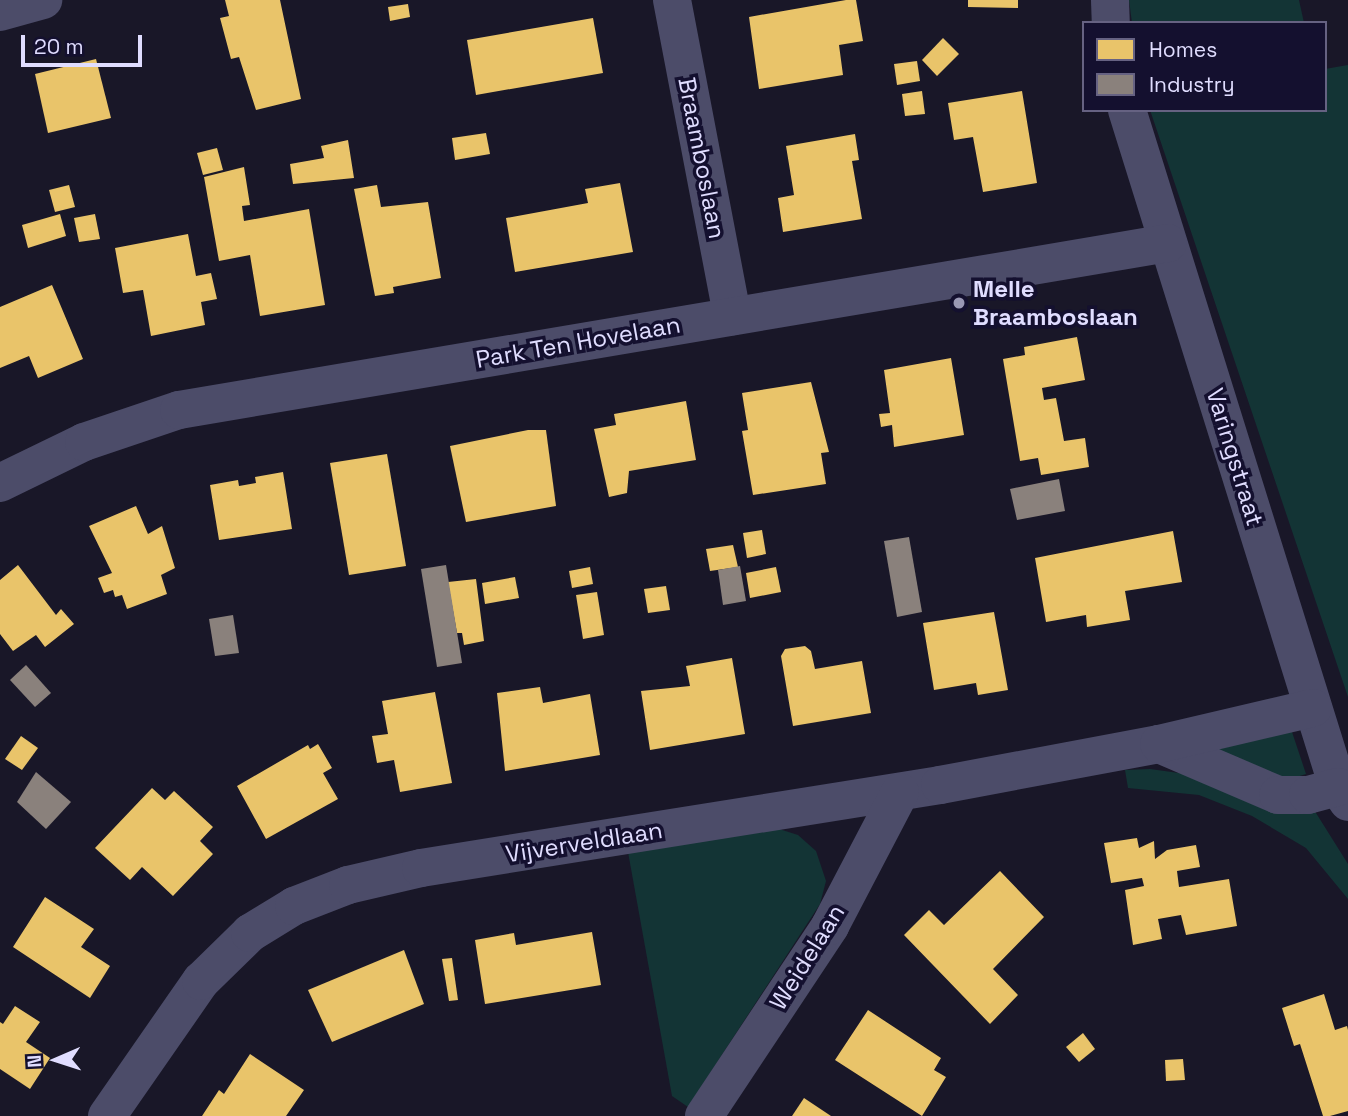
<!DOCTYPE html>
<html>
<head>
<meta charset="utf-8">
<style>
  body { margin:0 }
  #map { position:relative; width:1348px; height:1116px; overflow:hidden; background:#191728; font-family:"Space Grotesk",sans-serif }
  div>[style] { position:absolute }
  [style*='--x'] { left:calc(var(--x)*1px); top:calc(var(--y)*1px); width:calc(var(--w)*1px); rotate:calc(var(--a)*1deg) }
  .green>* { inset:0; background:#133435 }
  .homes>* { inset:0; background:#e9c46a }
  .industry>* { inset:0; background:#8a817c }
  .minor>* { height:38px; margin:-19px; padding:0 19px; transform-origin:19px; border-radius:19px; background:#4c4c69 }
  .dots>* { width:19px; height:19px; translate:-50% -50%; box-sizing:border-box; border:4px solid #14102f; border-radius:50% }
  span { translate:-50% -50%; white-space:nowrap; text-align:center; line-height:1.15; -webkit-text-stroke:7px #14102f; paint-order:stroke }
  .street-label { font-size:24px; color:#e0ddff }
  .poi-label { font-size:24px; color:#e0ddff; font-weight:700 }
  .left { translate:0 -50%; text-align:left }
  .legend { position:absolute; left:1082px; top:21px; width:245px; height:91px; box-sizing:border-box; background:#14102f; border:2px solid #666282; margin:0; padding:9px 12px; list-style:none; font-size:21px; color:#e0ddff }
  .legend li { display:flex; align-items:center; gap:14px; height:35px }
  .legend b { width:35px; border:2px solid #666282 }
  .north { position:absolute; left:21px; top:1025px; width:70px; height:70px; -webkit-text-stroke:5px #14102f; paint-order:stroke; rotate:267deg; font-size:19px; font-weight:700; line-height:28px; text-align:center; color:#e0ddff }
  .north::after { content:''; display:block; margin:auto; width:24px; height:32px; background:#e0ddff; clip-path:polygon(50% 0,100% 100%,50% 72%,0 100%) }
  .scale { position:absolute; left:21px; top:35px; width:121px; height:32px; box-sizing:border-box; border:4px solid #e0ddff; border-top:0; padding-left:9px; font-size:21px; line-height:24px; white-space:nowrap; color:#e0ddff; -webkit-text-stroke:5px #14102f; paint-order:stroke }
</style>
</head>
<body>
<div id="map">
  <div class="green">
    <i style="clip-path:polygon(1129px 0,1299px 0,1304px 23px,1132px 23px)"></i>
    <i style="clip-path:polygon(1348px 65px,1348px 697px,1150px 110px,1325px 110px,1325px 69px)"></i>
    <i style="clip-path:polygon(1291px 729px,1306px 774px,1284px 781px,1195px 745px)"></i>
    <i style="clip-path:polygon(1150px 769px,1186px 774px,1316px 813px,1348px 864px,1348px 899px,1306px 848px,1252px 816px,1199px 795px,1128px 788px,1125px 770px)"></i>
    <i style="clip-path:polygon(779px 829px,798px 835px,816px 851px,826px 881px,820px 904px,688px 1107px,672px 1096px,628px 852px)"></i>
  </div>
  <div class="homes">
    <i style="clip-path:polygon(225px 0,280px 0,301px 99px,256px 110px,239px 57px,231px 59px,220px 18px,229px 16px)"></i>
    <i style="clip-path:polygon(846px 0,856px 0,863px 41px,839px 45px,843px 75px,759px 89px,749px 17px)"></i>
    <i style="clip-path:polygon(968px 0,1018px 0,1018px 8px,968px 7px)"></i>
    <i style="clip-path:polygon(408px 4px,410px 17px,390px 21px,388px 7px)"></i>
    <i style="clip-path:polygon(593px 18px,603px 73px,476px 95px,467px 40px)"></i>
    <i style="clip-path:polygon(943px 38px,959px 54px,937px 76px,922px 60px)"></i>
    <i style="clip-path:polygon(96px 59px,111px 118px,48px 133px,35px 74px)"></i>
    <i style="clip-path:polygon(917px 61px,920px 81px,897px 85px,894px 64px)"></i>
    <i style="clip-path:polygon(922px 91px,925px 114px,905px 116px,902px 94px)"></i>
    <i style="clip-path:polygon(1022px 91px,1037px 183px,983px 192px,973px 137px,954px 140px,948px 103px)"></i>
    <i style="clip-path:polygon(486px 133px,490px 154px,455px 160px,452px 138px)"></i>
    <i style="clip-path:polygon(855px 134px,859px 160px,852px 161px,862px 219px,783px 232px,778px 198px,794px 195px,786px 146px)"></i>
    <i style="clip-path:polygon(348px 140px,354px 178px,293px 184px,290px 164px,324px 158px,321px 146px)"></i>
    <i style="clip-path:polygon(217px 148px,223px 170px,203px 175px,197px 153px)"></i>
    <i style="clip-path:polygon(244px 167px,250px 205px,242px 206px,244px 221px,309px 209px,325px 305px,260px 316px,250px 255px,219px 261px,204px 177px)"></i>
    <i style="clip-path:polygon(620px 183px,633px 252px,515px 272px,506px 218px,588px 203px,585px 189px)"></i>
    <i style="clip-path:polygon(69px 185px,75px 207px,55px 212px,49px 190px)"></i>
    <i style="clip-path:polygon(377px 185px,381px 207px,428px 202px,441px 278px,393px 287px,394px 293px,375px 296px,354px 189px)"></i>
    <i style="clip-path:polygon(60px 214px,66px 236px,28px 248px,22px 225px)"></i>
    <i style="clip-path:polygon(95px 214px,100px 239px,79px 242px,74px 218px)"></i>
    <i style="clip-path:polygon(188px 234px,196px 276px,211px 273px,217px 299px,201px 302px,205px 325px,151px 336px,143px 290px,123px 293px,115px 248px)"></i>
    <i style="clip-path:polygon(52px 285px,83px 359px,38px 378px,29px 356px,0 368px,0 307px)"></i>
    <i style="clip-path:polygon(1077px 337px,1085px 380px,1042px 388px,1044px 400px,1056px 398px,1064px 441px,1085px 438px,1089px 467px,1041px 475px,1038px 458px,1020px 461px,1003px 359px,1025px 355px,1024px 347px)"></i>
    <i style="clip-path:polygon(951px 358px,964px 435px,894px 447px,892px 425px,881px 427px,879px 414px,890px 413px,884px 370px)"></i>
    <i style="clip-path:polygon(811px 382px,829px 452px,821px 453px,826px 484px,753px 495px,742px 431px,748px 430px,742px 393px)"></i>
    <i style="clip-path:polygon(686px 401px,696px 460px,629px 471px,627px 493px,609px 497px,594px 429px,616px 425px,614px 414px)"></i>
    <i style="clip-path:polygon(528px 430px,546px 430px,556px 506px,466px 522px,450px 446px)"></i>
    <i style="clip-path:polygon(387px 454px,406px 566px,349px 575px,330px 463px)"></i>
    <i style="clip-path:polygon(283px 472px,292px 529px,219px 540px,210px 485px,238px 480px,239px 486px,256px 483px,255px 477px)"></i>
    <i style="clip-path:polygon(136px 506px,148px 534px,162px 526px,175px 568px,161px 575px,167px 594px,127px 609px,122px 595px,115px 597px,113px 590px,104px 593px,98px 578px,112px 573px,89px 526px)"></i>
    <i style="clip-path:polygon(762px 530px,766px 554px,747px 558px,743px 533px)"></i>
    <i style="clip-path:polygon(1173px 531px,1182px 582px,1125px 591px,1130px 620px,1087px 627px,1086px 615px,1046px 622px,1035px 558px)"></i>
    <i style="clip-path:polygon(733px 545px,738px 567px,710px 571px,706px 549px)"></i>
    <i style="clip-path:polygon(18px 565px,56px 615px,61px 609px,74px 624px,45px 647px,36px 635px,13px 651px,0 634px,0 580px)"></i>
    <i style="clip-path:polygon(590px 567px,593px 584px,572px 588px,569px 571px)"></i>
    <i style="clip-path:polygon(776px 567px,781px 592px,750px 598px,746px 573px)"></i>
    <i style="clip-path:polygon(515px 577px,519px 598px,485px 604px,482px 583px)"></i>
    <i style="clip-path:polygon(476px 579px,484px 641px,464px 645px,462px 633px,457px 633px,448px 582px)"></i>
    <i style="clip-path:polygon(666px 586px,670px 610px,648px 613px,644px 589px)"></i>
    <i style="clip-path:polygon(597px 592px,604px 635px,583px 639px,576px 595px)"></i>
    <i style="clip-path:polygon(994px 612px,1008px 690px,978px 695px,976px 683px,934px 690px,923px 623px)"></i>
    <i style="clip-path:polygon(805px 646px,811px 651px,815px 669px,862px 661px,871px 713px,793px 726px,781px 656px,785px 649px)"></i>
    <i style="clip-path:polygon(732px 658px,745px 734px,650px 750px,641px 691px,690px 686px,686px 666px)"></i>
    <i style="clip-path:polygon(540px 687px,543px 703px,590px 694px,600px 755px,505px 771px,497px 693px)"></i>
    <i style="clip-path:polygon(435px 692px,452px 783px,400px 792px,394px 760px,377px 763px,372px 736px,388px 734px,382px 701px)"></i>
    <i style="clip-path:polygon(21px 736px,38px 748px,22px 770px,5px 759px)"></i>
    <i style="clip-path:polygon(318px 744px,332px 768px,323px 773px,338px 799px,266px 839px,237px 786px,308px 745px,310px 749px)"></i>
    <i style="clip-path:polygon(152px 788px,165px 800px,174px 791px,213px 827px,200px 841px,213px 854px,173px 896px,142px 867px,130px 880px,95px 848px)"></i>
    <i style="clip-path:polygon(1137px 838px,1139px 848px,1154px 841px,1155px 859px,1167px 850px,1196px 845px,1200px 867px,1177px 871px,1179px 887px,1229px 879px,1237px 926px,1186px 935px,1181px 915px,1158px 919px,1162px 939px,1133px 945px,1125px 890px,1144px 886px,1142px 878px,1111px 883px,1104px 843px)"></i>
    <i style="clip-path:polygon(1000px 871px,1044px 917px,993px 969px,1018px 995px,990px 1024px,904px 935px,929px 910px,944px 925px)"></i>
    <i style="clip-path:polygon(45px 897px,94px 929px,81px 947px,110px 966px,90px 998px,13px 947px)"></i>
    <i style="clip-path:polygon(592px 932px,601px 985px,485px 1004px,475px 940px,514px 933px,516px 945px)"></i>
    <i style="clip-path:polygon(404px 950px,424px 1004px,332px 1042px,308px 990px)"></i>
    <i style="clip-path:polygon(452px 958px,458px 1000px,449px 1001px,442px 959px)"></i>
    <i style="clip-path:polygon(1324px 994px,1335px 1030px,1347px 1026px,1348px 1030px,1348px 1111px,1330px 1116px,1323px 1116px,1300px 1044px,1294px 1046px,1282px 1008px)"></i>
    <i style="clip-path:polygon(15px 1006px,40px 1022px,26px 1042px,50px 1058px,30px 1089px,0 1069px,0 1022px,3px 1024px)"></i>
    <i style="clip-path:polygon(868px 1010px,941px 1058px,934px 1070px,946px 1077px,922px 1116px,835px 1060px)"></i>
    <i style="clip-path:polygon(1083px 1033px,1095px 1049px,1079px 1062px,1066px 1047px)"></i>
    <i style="clip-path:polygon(250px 1054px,304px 1090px,286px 1116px,202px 1116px,219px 1090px,224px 1094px)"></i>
    <i style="clip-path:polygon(1183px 1059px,1185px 1080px,1166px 1081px,1165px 1060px)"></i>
    <i style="clip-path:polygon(804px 1098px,831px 1116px,792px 1116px)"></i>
  </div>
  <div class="industry">
    <i style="clip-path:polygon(1059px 479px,1065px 511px,1017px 520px,1010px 489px)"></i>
    <i style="clip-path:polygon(909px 537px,922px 612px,897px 617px,884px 541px)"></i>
    <i style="clip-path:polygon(446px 565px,462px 663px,437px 667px,421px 569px)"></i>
    <i style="clip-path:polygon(740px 566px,746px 601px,723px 605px,718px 570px)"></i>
    <i style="clip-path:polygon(233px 615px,239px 653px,215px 656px,209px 619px)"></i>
    <i style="clip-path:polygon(26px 665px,51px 693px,35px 707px,10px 680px)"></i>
    <i style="clip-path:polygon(36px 772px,71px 802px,46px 829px,17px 802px)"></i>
  </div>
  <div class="minor">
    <i style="--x:672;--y:0;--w:322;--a:79.2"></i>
    <i style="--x:1110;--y:0;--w:23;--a:88"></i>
    <i style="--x:0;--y:12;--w:45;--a:-15.6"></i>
    <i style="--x:1127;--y:110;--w:709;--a:72.69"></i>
    <i style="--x:1338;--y:787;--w:18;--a:56"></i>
    <i style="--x:0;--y:483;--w:93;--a:-26"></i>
    <i style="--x:84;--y:442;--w:100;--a:-18.6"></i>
    <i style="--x:179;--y:410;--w:1003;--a:-9.58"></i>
    <i style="--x:1159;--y:744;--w:129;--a:23.2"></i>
    <i style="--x:1278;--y:795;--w:30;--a:0"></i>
    <i style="--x:1308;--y:795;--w:31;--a:-15"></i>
    <i style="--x:107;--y:1116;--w:165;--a:-55.2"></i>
    <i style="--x:201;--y:981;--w:69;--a:-44.4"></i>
    <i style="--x:250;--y:933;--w:52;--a:-31.5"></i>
    <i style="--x:294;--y:906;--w:58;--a:-21.3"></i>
    <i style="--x:348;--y:885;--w:75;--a:-13.1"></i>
    <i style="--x:421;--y:868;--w:526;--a:-9.09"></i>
    <i style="--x:940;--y:785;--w:223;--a:-10.6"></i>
    <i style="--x:1159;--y:744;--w:158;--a:-13.2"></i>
    <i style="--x:704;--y:1116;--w:228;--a:-56.4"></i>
    <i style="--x:830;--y:926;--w:151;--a:-62.4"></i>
  </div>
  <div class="dots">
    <i style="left:959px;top:303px;background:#9a98b4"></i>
  </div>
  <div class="street-label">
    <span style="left:702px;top:158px;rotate:79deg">Braamboslaan</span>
    <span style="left:578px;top:342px;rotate:-10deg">Park Ten Hovelaan</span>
    <span style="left:1235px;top:457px;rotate:73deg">Varingstraat</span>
    <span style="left:584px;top:842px;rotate:-9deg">Vijverveldlaan</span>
    <span style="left:807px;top:957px;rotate:-58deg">Weidelaan</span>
  </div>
  <div class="poi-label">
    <span class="left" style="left:973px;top:303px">Melle<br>Braamboslaan</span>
  </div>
  <ul class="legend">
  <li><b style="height:19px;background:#e9c46a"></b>Homes</li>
  <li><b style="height:19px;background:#8a817c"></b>Industry</li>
  </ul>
  <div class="north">N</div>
  <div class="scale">20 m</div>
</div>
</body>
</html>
